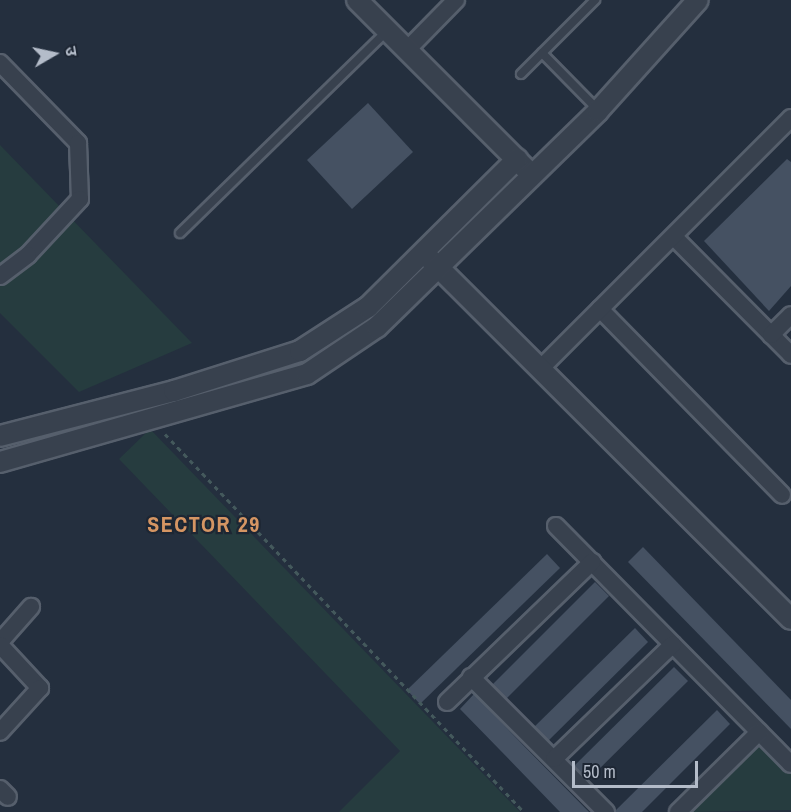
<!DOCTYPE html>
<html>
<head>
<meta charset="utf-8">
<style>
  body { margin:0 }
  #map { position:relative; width:791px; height:812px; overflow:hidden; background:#242f3e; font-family:"Archivo Narrow","Noto Sans Devanagari",sans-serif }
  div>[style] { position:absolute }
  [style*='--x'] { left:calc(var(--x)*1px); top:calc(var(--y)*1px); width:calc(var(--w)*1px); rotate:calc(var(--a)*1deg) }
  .green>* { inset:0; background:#263c3f }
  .building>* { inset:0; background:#455162 }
  .path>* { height:3px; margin-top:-1.5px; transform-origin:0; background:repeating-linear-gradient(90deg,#44595c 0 4.5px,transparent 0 9px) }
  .roads { filter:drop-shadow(2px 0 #565f6c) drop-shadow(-2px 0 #565f6c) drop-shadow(0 2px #565f6c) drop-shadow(0 -2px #565f6c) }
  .service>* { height:8px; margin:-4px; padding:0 4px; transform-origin:4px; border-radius:4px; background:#38414e }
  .minor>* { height:16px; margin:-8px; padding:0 8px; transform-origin:8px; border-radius:8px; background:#38414e }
  .tertiary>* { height:20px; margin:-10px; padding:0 10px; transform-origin:10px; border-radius:10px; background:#38414e }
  span { translate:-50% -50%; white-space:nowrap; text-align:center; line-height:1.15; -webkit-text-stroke:4.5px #1d2633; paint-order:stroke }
  .district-label { font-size:22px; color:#d59563; font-weight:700; letter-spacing:1.5px }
  .north { position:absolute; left:24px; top:24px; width:60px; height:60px; -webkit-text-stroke:4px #1d2633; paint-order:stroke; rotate:81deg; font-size:16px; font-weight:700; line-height:24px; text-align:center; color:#b4bcc9 }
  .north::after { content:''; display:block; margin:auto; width:21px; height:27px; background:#b4bcc9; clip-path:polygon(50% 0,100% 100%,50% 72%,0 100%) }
  .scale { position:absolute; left:572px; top:761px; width:126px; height:27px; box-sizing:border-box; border:3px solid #b4bcc9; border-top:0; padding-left:8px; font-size:18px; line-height:21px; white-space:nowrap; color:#b4bcc9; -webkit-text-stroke:4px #1d2633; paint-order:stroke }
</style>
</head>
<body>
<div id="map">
  <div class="green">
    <i style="clip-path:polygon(0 145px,192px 343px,79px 392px,0 313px)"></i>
    <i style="clip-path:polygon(150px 429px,520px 812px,339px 812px,400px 751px,119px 459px)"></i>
    <i style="clip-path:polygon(762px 742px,791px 772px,791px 810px,691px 812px)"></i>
  </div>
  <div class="building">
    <i style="clip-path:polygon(368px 103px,413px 152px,352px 209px,307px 160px)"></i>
    <i style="clip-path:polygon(787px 159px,791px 162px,791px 286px,769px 311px,704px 241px)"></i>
    <i style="clip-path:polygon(643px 547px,791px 700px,791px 729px,628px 562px)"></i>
    <i style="clip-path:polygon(547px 554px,560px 568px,420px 704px,407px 690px)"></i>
    <i style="clip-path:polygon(595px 582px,609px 596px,503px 702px,490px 687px)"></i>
    <i style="clip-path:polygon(635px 628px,648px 642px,545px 744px,531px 730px)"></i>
    <i style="clip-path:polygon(674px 667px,688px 681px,585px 783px,571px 769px)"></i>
    <i style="clip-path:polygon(474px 694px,523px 745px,589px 812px,560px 812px,499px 749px,460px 709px)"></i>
    <i style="clip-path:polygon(717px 710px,730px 724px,642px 812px,614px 812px)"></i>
  </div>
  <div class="path">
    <i style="--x:165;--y:434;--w:521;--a:46.48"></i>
  </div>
  <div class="roads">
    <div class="service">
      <i style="--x:542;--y:53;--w:80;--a:45.5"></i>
      <i style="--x:521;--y:74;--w:105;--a:-45"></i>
      <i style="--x:180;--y:233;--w:289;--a:-44.3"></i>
    </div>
    <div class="minor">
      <i style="--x:407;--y:50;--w:70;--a:-45.6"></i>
      <i style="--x:0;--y:63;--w:112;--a:45.7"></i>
      <i style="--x:78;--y:143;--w:56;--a:88"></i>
      <i style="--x:80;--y:199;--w:76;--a:132.9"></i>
      <i style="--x:28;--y:255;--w:35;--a:143"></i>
      <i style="--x:674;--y:237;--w:166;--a:45.2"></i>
      <i style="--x:600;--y:309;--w:260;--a:45.6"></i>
      <i style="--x:771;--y:335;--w:28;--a:-45"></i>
      <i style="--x:540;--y:369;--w:355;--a:-45"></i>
      <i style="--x:556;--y:526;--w:334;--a:45.4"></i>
      <i style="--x:0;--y:642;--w:47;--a:-48.5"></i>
      <i style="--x:0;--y:645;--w:59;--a:47.1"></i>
      <i style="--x:40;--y:688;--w:59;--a:132.3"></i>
      <i style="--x:471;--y:677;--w:191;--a:45"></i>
      <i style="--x:447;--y:702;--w:202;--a:-44"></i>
      <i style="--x:554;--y:759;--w:165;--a:-44"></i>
      <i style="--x:0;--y:789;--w:11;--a:45"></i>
      <i style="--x:678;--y:812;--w:114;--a:-44.6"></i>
    </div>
    <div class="tertiary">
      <i style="--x:357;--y:0;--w:239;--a:45"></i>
      <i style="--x:429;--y:258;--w:511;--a:44.92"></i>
      <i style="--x:0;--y:436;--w:180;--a:-14.5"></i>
      <i style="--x:174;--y:391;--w:132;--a:-17.6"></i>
      <i style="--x:300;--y:351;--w:81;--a:-32.9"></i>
      <i style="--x:368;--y:307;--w:210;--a:-44.8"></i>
      <i style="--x:0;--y:462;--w:319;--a:-16"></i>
      <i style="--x:307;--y:374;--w:84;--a:-33.9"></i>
      <i style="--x:377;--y:327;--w:309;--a:-44.3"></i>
      <i style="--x:598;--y:111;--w:149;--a:-48"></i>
    </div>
  </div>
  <div class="district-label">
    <span style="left:204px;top:525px">SECTOR 29</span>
  </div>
  <div class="north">उ</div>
  <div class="scale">50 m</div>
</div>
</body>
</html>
